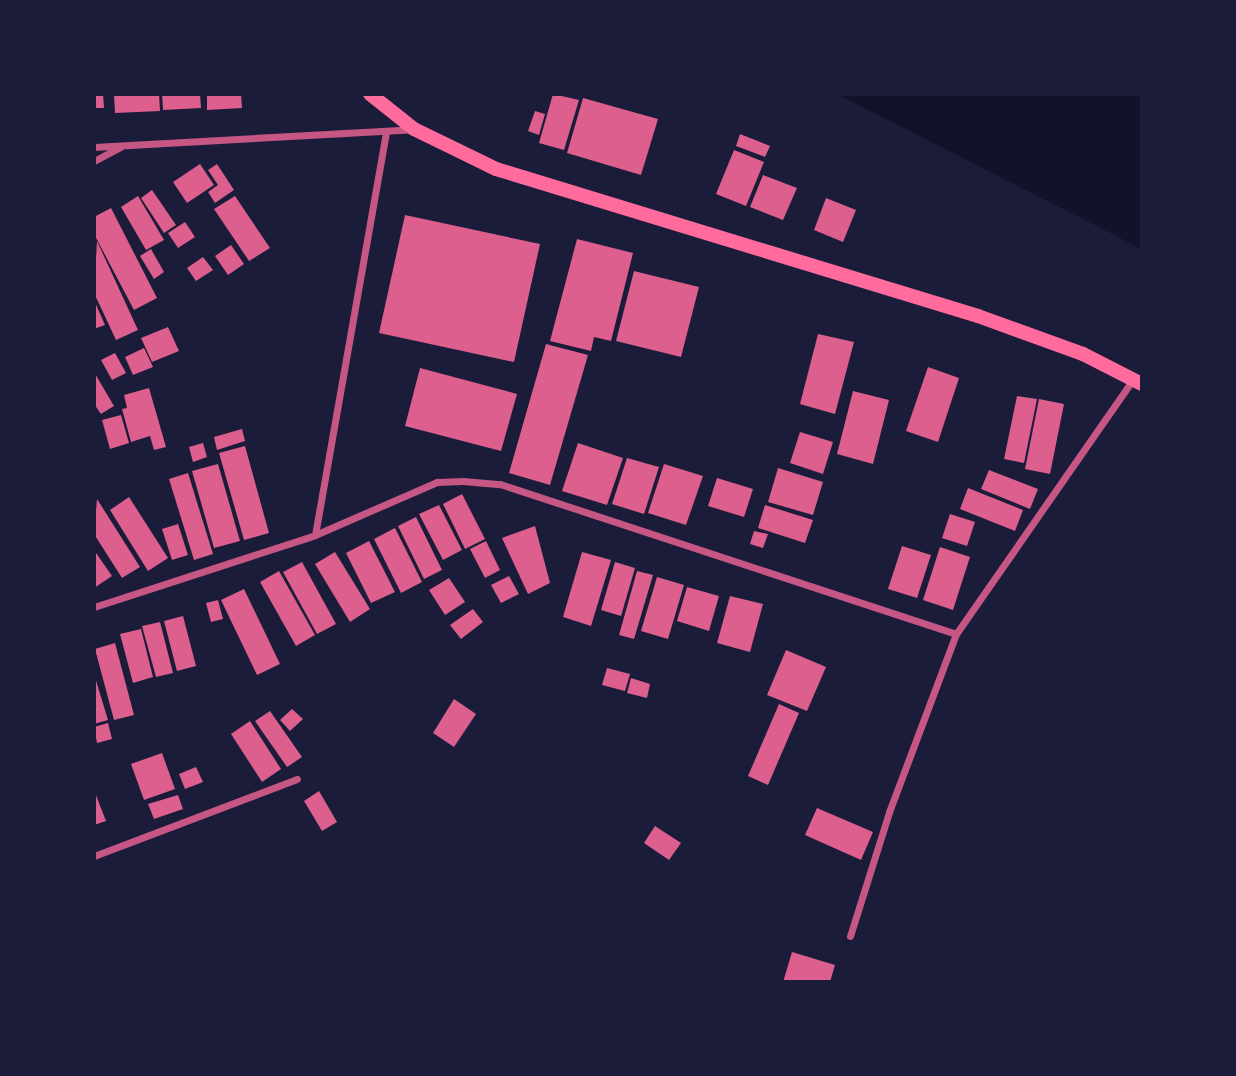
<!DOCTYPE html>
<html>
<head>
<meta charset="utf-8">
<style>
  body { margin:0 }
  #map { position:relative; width:1236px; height:1076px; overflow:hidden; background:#1b1b3a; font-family:Manrope,sans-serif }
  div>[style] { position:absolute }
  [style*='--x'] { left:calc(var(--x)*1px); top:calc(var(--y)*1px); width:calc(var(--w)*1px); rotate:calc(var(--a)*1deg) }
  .water>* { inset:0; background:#12122b }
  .building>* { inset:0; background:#dd5f8e }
  .minor>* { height:7px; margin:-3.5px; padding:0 3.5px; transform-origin:3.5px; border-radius:3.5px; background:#c65784 }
  .secondary>* { height:14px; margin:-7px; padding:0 7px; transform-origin:7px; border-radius:7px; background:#ff6b9d }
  span { translate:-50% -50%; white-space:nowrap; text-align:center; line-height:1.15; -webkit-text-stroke:7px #1b1b3a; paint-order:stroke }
  .frame { position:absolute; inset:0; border:96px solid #1b1b3a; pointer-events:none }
</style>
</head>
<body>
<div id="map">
  <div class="water">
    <i style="clip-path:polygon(839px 95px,1141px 95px,1141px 251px,1132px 244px)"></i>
  </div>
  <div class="building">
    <i style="clip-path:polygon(94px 94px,103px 94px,104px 108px,94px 108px)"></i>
    <i style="clip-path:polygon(114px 94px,159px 94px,160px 111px,115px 113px)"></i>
    <i style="clip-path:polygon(162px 94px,200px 94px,201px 108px,163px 110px)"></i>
    <i style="clip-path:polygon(207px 94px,241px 94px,242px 108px,207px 110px)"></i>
    <i style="clip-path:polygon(553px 94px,579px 100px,564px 150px,539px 143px)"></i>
    <i style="clip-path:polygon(583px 98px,658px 119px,641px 175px,567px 153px)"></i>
    <i style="clip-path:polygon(535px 111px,545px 114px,539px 135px,528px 131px)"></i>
    <i style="clip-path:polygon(740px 134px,770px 146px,765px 157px,736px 146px)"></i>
    <i style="clip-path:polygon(734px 150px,764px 162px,746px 206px,716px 194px)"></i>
    <i style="clip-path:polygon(200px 164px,214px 185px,187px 203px,173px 182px)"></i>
    <i style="clip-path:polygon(217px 164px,234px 190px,215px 203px,208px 192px,218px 185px,208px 170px)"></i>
    <i style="clip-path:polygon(763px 175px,797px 188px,783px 220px,750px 207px)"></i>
    <i style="clip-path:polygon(152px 190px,176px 225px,164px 233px,141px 198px)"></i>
    <i style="clip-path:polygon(138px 196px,164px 240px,146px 250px,121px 207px)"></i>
    <i style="clip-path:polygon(235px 196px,270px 248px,249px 261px,214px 209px)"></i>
    <i style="clip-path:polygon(826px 198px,856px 210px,843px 242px,814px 230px)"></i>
    <i style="clip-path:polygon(111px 208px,157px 298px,134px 310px,94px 234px,94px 217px)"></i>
    <i style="clip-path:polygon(405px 215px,540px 244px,514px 362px,379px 333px)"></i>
    <i style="clip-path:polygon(185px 222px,195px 237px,178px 248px,168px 233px)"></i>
    <i style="clip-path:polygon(577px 239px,633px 253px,611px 341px,594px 337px,591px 351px,550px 341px)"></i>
    <i style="clip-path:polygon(97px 241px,138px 330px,116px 340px,94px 293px)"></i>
    <i style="clip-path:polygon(231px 245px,244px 264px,228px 275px,215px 256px)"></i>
    <i style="clip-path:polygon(151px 249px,164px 272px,154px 279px,140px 256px)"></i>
    <i style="clip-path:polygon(203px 257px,213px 270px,196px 281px,187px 268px)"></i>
    <i style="clip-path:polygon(634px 271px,699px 287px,681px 357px,616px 341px)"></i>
    <i style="clip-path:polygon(94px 300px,105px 325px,94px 329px)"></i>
    <i style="clip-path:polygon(168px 327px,179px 351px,152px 362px,141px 338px)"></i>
    <i style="clip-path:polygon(818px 334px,854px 342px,835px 414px,800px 404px)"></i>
    <i style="clip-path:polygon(546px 344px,588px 355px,550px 485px,509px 473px)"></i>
    <i style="clip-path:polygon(144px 348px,153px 367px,133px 375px,125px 357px)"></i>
    <i style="clip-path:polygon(115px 353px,126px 373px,112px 380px,101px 360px)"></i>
    <i style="clip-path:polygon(928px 367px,959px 378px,938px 442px,906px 431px)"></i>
    <i style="clip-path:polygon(420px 368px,517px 394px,501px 451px,405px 426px)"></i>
    <i style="clip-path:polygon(94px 372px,114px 406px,101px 414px,94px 404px)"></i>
    <i style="clip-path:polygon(149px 388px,166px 447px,154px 450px,150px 436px,131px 442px,122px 409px,127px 408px,124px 395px)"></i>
    <i style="clip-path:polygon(853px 391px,889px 400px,873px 464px,837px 454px)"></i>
    <i style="clip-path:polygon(1017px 396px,1037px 399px,1024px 463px,1004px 459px)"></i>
    <i style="clip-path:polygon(1039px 399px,1064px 404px,1050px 474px,1025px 469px)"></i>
    <i style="clip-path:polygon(121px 415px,129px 443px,110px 449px,102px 420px)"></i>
    <i style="clip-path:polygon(242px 429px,245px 441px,217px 450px,214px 437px)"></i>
    <i style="clip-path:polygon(800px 432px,833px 442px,823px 474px,790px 463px)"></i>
    <i style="clip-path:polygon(203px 443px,207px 457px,193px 462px,189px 447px)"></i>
    <i style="clip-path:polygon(578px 443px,623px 458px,607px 505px,562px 491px)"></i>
    <i style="clip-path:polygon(245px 446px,269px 533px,244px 540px,219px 453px)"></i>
    <i style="clip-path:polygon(627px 458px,659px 467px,644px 514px,612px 504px)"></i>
    <i style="clip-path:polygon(218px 464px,240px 541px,214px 548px,192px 471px)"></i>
    <i style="clip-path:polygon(664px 464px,703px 476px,686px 525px,648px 513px)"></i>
    <i style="clip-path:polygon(778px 468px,823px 482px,813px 515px,768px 502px)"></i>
    <i style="clip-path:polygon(989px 470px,1038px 489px,1030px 509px,981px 489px)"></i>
    <i style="clip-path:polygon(188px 473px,213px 554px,194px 560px,169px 479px)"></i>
    <i style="clip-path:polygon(717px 478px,753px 489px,744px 517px,708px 506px)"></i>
    <i style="clip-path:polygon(968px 488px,1023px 510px,1015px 531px,960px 509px)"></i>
    <i style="clip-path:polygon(462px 494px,485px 539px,465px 549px,443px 504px)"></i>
    <i style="clip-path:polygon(129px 497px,168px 558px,148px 571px,110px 510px)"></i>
    <i style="clip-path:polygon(97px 499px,140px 567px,122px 578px,94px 534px)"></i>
    <i style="clip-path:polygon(439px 505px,462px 550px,443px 560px,419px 514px)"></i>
    <i style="clip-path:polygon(765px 505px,813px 520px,805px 543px,758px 528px)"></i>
    <i style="clip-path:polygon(950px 514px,975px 522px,967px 546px,942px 538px)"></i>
    <i style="clip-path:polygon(416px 517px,442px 570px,424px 579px,398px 526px)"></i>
    <i style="clip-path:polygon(178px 524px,188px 555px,172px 560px,162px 529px)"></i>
    <i style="clip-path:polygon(535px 526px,550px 583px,528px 594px,502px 538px)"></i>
    <i style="clip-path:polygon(395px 528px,422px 582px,401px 593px,374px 539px)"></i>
    <i style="clip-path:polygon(754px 531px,768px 534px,763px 548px,750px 544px)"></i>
    <i style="clip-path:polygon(369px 541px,395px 592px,371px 603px,346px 553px)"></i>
    <i style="clip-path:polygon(486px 541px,500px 570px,485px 578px,470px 549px)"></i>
    <i style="clip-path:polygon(902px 546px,931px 555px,917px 598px,888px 589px)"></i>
    <i style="clip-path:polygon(940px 547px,970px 557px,953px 610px,923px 600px)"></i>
    <i style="clip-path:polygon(94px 550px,112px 576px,94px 588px)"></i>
    <i style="clip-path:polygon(335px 552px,370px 609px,350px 622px,315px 564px)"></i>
    <i style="clip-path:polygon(582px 552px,611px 560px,591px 626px,563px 617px)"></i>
    <i style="clip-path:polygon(302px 562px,336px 624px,317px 634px,283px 572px)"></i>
    <i style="clip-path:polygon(615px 562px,635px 568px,621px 616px,601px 610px)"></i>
    <i style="clip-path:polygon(279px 571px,315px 635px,296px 646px,260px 582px)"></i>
    <i style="clip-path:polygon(637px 571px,653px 575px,634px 639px,619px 635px)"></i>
    <i style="clip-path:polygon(509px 576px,519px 594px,501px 603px,491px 585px)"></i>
    <i style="clip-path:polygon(657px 577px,684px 585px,668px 639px,641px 631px)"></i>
    <i style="clip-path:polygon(449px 578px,465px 602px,445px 615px,429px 590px)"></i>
    <i style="clip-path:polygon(687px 587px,719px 596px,709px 631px,677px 621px)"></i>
    <i style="clip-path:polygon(244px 589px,280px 664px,257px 675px,221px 600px)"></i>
    <i style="clip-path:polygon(730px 596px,763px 604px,750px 652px,717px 643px)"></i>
    <i style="clip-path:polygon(218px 600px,223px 619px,211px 622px,206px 603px)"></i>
    <i style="clip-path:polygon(473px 609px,483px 622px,461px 639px,450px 625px)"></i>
    <i style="clip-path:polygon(183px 616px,196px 666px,177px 671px,164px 621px)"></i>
    <i style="clip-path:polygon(160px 622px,173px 673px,156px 677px,142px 626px)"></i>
    <i style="clip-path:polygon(141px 629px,153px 677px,133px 683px,120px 634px)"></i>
    <i style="clip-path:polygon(115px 643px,134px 715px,114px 720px,95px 649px)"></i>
    <i style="clip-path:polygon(786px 650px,826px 667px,807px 711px,767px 695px)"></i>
    <i style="clip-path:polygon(607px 668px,630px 674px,625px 691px,602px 685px)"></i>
    <i style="clip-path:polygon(94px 674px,108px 720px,94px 724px)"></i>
    <i style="clip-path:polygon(631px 678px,650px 684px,647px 698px,627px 693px)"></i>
    <i style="clip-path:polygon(454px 699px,476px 714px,454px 747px,433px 733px)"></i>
    <i style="clip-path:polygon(779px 704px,799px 713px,768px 785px,748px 776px)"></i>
    <i style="clip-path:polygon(292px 709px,303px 719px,290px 731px,280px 720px)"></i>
    <i style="clip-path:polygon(270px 711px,302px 757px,287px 767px,255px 721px)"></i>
    <i style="clip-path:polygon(250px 721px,281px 769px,262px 782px,231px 734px)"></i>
    <i style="clip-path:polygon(108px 723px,112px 739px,97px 743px,94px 727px)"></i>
    <i style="clip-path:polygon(162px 753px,175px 789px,144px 800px,131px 764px)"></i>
    <i style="clip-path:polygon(196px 767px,203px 782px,185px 789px,179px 774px)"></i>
    <i style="clip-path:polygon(94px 790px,106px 821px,94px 825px)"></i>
    <i style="clip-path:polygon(319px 791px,337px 822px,322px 831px,304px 801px)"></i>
    <i style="clip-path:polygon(178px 795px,183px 809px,154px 819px,148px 804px)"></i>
    <i style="clip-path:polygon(817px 808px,873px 832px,861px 860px,805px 835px)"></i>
    <i style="clip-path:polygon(655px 826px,681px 843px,669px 860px,644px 843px)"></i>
    <i style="clip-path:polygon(792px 952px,835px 965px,830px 982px,783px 982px)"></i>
  </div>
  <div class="minor">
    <i style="--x:94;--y:147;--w:320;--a:-3.2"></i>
    <i style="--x:94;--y:161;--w:30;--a:-28"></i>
    <i style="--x:315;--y:535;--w:409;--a:-80"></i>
    <i style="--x:94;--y:607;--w:232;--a:-18"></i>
    <i style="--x:315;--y:535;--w:133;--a:-23.5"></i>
    <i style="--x:437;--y:482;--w:26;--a:-2"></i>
    <i style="--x:463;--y:481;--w:37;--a:5"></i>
    <i style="--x:500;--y:484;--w:480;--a:18.2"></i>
    <i style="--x:94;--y:856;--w:217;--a:-20.8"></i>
    <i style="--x:850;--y:936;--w:130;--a:-72.5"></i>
    <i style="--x:889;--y:812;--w:190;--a:-69.4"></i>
    <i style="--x:956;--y:634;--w:310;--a:-55.2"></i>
  </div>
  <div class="secondary">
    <i style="--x:370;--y:94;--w:56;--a:38.5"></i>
    <i style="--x:414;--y:129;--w:91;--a:26"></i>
    <i style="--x:496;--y:169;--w:504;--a:16.96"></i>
    <i style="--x:978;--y:316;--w:112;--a:19.9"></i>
    <i style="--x:1083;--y:354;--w:66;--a:27"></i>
  </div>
  <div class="frame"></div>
</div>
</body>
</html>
